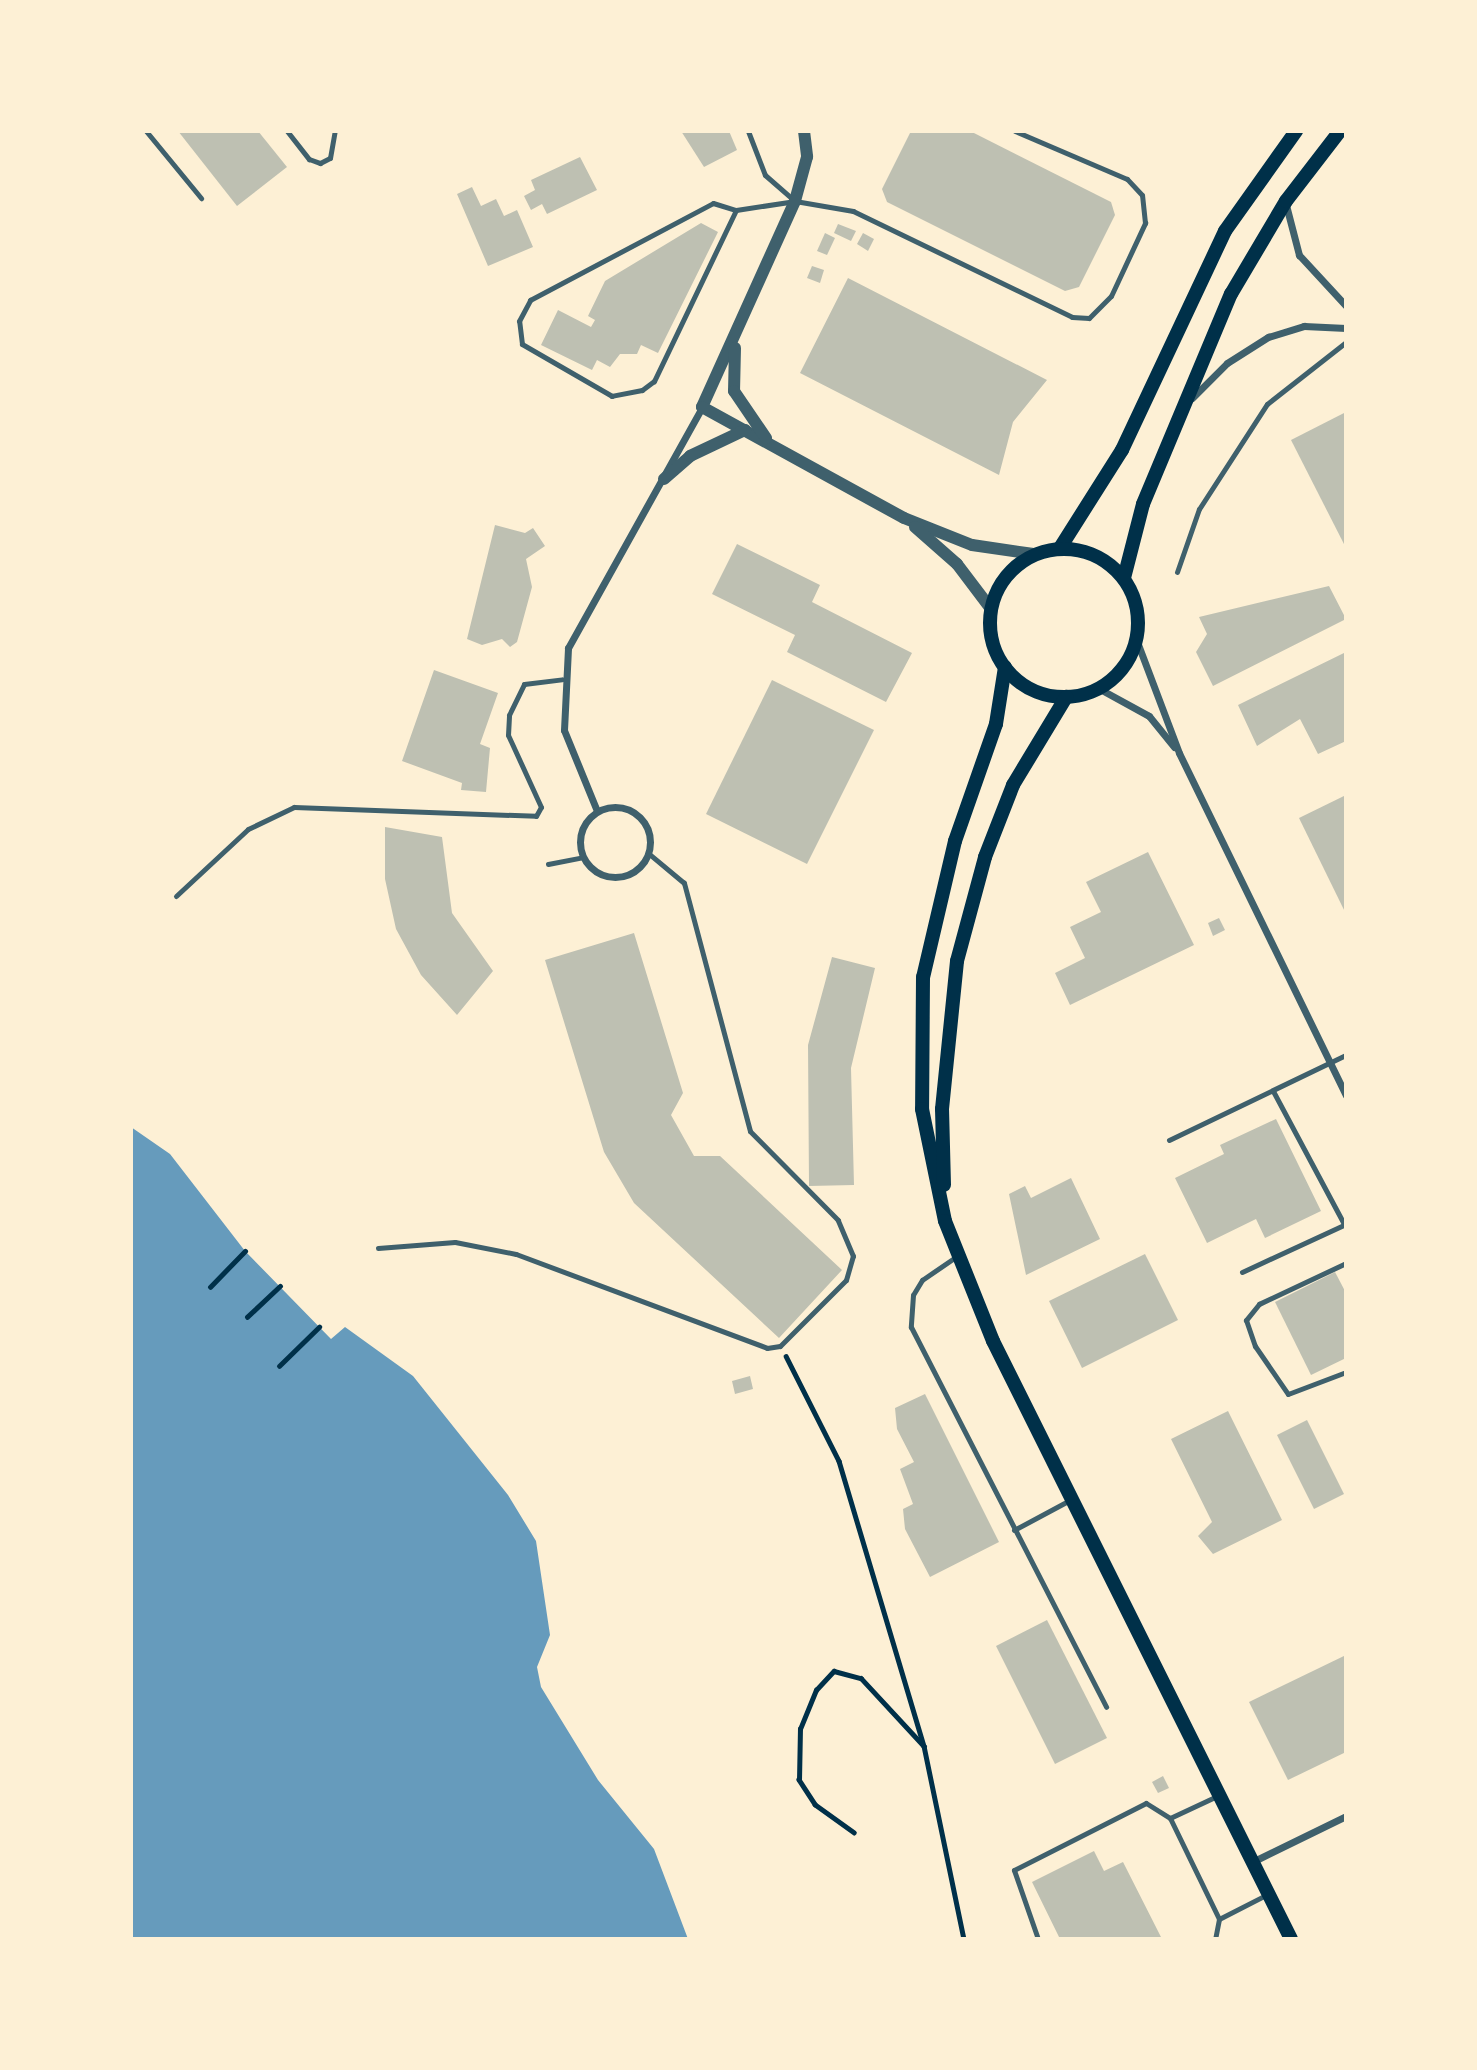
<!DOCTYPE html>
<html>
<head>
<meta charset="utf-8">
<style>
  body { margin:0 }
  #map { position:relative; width:1477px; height:2070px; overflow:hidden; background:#fdf0d5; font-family:Karla,sans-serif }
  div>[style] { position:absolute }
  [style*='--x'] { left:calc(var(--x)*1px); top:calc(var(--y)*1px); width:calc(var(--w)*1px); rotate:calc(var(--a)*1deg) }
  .water>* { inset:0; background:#669bbc }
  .building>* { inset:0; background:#bec0b2 }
  .path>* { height:4.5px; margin:-2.25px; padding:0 2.25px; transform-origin:2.25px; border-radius:2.25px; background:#003049 }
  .service>* { height:5px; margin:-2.5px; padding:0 2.5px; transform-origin:2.5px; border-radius:2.5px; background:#3f606c }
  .minor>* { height:7px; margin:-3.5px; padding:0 3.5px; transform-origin:3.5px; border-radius:3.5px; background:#3f606c }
  .minor>.ring { margin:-3.5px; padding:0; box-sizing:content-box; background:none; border:7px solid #3f606c; border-radius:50% }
  .tertiary>* { height:12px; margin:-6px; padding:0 6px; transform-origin:6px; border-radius:6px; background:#3f606c }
  .secondary>* { height:14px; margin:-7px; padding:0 7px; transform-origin:7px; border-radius:7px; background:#003049 }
  .secondary>.ring { margin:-7px; padding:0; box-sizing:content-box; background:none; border:14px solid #003049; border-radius:50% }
  span { translate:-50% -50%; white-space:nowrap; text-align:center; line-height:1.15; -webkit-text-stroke:5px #fdf0d5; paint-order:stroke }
  .frame { position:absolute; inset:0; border:133px solid #fdf0d5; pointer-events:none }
</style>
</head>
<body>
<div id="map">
  <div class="water">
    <i style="clip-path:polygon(131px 1127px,170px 1154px,245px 1251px,331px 1339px,345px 1327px,413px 1376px,508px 1495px,536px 1541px,550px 1635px,537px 1667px,541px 1687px,598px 1780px,654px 1849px,688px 1939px,131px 1939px)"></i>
  </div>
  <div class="building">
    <i style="clip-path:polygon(178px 131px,258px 131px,287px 167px,237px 206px)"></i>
    <i style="clip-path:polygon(681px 131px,729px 131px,737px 150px,704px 167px)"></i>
    <i style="clip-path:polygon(911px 131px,970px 131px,1111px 202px,1115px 215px,1079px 287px,1065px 291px,887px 202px,882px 189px)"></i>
    <i style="clip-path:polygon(580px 157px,597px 190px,547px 214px,542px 204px,531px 210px,524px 196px,535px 190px,531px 180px)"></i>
    <i style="clip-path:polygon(472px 187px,481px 206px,496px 199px,504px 216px,517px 210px,533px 247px,488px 266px,457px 194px)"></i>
    <i style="clip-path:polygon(701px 223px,718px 232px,658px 353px,641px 345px,637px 354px,620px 354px,610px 367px,597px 360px,592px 370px,541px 345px,558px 310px,591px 327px,595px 320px,588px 316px,605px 281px)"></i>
    <i style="clip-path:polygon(838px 224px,856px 231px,851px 241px,834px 233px)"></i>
    <i style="clip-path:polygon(825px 233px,835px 238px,827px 255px,817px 251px)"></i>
    <i style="clip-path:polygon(863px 233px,874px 239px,868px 251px,857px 244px)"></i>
    <i style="clip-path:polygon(812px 266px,824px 270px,820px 283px,807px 278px)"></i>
    <i style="clip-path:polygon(848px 278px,1047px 380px,1013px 422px,999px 475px,800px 373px)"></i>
    <i style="clip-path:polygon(1346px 412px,1346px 548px,1291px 440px)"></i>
    <i style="clip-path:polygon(495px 525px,525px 533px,533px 528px,545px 546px,526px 559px,532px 587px,517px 642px,510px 647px,502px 639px,482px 645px,467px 639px)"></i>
    <i style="clip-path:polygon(737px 544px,820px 585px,812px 602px,912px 653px,886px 702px,787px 652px,795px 635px,712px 594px)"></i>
    <i style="clip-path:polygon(1329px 586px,1346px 619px,1213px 686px,1196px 652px,1207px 634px,1199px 617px)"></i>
    <i style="clip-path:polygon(1346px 652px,1346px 741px,1318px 754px,1300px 719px,1257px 746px,1238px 705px)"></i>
    <i style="clip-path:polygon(434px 670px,498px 693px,480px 744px,490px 748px,486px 792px,461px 790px,462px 783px,402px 761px)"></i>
    <i style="clip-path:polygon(772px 680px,874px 730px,807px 864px,706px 814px)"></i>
    <i style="clip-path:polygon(1346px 795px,1346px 914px,1299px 818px)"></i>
    <i style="clip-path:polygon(385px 827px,442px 837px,452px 913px,493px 971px,457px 1015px,421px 975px,396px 929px,385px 879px)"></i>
    <i style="clip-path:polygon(1148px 852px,1194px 945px,1070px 1005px,1055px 973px,1085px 958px,1070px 927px,1101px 912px,1086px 882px)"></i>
    <i style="clip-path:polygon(1219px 918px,1225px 930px,1213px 936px,1208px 923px)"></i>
    <i style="clip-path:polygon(634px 933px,683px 1093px,671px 1115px,694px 1156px,720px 1156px,842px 1270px,779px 1338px,634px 1203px,604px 1152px,545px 960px)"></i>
    <i style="clip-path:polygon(832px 957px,875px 968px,851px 1068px,854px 1185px,809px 1186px,808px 1045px)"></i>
    <i style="clip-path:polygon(1276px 1119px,1321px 1211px,1265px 1238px,1256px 1219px,1207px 1243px,1175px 1178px,1224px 1154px,1220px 1145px)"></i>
    <i style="clip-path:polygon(1071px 1178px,1100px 1239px,1026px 1275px,1009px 1194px,1025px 1186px,1031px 1198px)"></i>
    <i style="clip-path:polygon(1145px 1254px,1178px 1320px,1082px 1368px,1049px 1301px)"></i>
    <i style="clip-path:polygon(1335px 1272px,1346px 1293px,1346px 1358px,1311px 1375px,1275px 1302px)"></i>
    <i style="clip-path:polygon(750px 1376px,753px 1389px,735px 1394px,732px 1381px)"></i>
    <i style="clip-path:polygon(925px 1394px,999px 1542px,930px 1577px,905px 1529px,903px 1509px,913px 1504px,900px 1469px,914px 1462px,897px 1429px,895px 1408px)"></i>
    <i style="clip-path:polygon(1228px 1411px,1282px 1520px,1213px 1554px,1198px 1536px,1212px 1522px,1171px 1439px)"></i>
    <i style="clip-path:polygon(1307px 1420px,1344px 1494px,1314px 1509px,1277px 1435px)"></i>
    <i style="clip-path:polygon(1047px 1620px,1107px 1738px,1055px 1764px,996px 1646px)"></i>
    <i style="clip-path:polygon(1346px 1655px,1346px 1752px,1288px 1780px,1249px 1702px)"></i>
    <i style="clip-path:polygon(1163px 1776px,1169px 1788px,1158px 1793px,1152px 1782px)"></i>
    <i style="clip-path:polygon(1094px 1851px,1104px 1871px,1123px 1862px,1162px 1939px,1060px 1939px,1032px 1882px)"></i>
  </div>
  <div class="path">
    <i style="--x:210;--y:1287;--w:50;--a:-45.8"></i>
    <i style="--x:247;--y:1317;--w:45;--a:-43.2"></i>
    <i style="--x:786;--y:1356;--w:118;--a:63.2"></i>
    <i style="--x:839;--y:1461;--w:297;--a:73.4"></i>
    <i style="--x:924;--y:1746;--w:197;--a:78.3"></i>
    <i style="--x:279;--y:1366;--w:56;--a:-44.3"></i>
    <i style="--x:854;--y:1833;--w:48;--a:-144.3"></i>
    <i style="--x:815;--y:1805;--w:30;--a:-123"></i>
    <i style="--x:799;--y:1780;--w:51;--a:-88.9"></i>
    <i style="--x:800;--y:1729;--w:42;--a:-67.7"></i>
    <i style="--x:816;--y:1690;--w:26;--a:-47"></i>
    <i style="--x:834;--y:1671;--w:28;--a:15"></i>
    <i style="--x:861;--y:1678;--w:93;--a:47.2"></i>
  </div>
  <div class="service">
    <i style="--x:146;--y:131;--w:87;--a:50.6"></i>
    <i style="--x:287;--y:131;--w:36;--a:52"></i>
    <i style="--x:309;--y:159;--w:12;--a:20"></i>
    <i style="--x:320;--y:163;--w:11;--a:-27"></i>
    <i style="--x:330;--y:158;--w:27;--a:-80"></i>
    <i style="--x:748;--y:131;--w:47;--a:68.9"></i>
    <i style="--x:765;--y:175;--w:37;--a:41"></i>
    <i style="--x:736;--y:210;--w:190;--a:115.6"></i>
    <i style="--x:654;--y:381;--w:15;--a:143"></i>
    <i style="--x:642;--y:390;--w:31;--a:169"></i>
    <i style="--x:612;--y:396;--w:104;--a:-150"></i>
    <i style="--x:522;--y:344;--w:23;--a:-97"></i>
    <i style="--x:519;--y:321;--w:24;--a:-62"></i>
    <i style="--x:530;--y:300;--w:207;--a:-27.9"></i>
    <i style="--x:713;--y:203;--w:24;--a:17"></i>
    <i style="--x:736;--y:210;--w:60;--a:-8.7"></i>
    <i style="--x:795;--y:201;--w:59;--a:9.8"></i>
    <i style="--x:853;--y:211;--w:243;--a:25.8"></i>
    <i style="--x:1072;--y:317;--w:17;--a:3"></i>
    <i style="--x:1089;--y:318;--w:31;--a:-45"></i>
    <i style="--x:1111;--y:296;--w:81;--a:-65"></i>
    <i style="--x:1145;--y:223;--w:28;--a:-96"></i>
    <i style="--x:1142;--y:195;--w:22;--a:-133"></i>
    <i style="--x:1127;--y:179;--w:122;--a:-156.8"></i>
    <i style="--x:1177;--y:572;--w:67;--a:-70.8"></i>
    <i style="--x:1199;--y:509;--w:125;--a:-57.1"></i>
    <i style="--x:1267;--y:404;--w:100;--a:-38.1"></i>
    <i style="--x:548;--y:864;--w:36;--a:-11"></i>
    <i style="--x:176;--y:896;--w:98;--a:-42.9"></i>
    <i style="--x:248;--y:829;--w:51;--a:-25.6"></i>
    <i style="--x:294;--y:807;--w:242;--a:2.1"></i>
    <i style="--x:536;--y:816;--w:10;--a:-61"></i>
    <i style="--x:541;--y:807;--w:79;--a:-114.6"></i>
    <i style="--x:508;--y:735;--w:20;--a:-87"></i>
    <i style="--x:509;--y:715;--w:34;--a:-64"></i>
    <i style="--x:524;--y:684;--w:38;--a:-7"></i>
    <i style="--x:1273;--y:1091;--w:151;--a:61.9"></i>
    <i style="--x:1169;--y:1140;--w:196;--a:-25.7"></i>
    <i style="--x:378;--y:1248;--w:77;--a:-4.5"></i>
    <i style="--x:455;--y:1242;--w:62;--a:11.1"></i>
    <i style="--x:516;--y:1254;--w:268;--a:20.5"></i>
    <i style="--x:767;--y:1348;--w:13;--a:-9"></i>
    <i style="--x:780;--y:1346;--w:93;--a:-45"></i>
    <i style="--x:846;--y:1280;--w:25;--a:-74"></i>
    <i style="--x:853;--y:1256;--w:39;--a:-113"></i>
    <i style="--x:838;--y:1220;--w:125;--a:-134.7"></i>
    <i style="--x:750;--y:1131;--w:257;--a:-104.9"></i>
    <i style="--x:684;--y:883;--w:47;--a:-140.2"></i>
    <i style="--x:957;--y:1256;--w:42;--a:145.6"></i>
    <i style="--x:922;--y:1280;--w:17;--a:121"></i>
    <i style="--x:913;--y:1295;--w:32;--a:94"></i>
    <i style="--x:911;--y:1327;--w:427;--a:62.8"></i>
    <i style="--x:1346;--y:1263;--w:96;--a:154.8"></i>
    <i style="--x:1259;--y:1304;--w:21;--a:129"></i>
    <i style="--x:1246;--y:1320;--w:28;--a:71"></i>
    <i style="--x:1255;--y:1346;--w:58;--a:55.5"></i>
    <i style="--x:1288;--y:1394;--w:62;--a:-20.8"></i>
    <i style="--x:1242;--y:1272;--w:115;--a:-24.8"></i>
    <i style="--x:1014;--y:1530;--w:64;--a:-28.2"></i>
    <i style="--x:1170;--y:1818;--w:52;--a:-25.1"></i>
    <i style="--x:1219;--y:1919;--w:53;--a:-27.1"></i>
    <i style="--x:1038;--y:1939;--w:73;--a:-109.2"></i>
    <i style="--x:1014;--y:1870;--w:148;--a:-26.9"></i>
    <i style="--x:1146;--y:1803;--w:28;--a:32"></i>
    <i style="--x:1170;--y:1818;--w:112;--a:64.1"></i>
    <i style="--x:1219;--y:1919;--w:20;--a:101"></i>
  </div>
  <div class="minor">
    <i style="--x:1286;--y:205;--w:52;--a:75.4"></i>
    <i style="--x:1299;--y:255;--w:69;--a:47.3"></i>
    <i style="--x:1192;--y:398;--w:49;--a:-45"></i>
    <i style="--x:1227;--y:363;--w:49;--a:-32.4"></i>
    <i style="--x:1268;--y:337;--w:38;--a:-17"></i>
    <i style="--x:1304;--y:326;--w:42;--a:2.7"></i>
    <i style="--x:1136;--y:639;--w:122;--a:69.3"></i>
    <i style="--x:1179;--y:753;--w:381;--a:64"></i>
    <i style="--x:1098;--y:688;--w:58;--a:28.8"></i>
    <i style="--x:1149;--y:716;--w:40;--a:51"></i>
    <i class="ring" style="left:580px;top:807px;width:63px;height:63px"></i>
    <i style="--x:597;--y:811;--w:87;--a:-112.2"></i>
    <i style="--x:564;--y:730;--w:82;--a:-87.2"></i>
    <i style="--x:568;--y:648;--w:276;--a:-60.9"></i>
    <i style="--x:1252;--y:1862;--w:105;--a:-26.1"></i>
  </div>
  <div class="tertiary">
    <i style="--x:804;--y:131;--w:26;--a:83"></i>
    <i style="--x:807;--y:157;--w:46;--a:105.3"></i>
    <i style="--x:795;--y:201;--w:226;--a:114.3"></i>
    <i style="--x:702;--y:407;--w:230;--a:28.8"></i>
    <i style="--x:904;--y:518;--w:73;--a:21.7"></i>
    <i style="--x:972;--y:545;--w:62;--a:8.4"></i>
    <i style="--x:735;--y:348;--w:43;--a:91.3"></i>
    <i style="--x:734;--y:391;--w:57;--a:55.8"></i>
    <i style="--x:664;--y:479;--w:35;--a:-41"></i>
    <i style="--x:690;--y:456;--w:61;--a:-25.3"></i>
    <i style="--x:915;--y:527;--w:56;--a:41.4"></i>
    <i style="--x:957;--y:564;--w:56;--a:52.9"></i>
  </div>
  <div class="secondary">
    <i style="--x:1060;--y:548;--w:116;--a:-57.7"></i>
    <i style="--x:1122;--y:450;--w:242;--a:-64.8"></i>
    <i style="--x:1225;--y:231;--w:123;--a:-54.6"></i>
    <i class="ring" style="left:990px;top:549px;width:134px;height:134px"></i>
    <i style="--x:1124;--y:578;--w:76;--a:-75.6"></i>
    <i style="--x:1143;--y:504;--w:228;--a:-67.3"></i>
    <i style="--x:1231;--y:294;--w:108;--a:-59.4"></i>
    <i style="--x:1286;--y:201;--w:88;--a:-52.4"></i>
    <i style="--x:1005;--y:667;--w:58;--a:99"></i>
    <i style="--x:996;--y:724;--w:124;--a:109.3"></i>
    <i style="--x:955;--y:841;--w:140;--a:103.2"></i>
    <i style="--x:923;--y:977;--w:132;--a:90.4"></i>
    <i style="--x:922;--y:1109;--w:114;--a:78.4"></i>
    <i style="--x:945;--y:1221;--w:129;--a:68.2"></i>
    <i style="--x:993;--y:1341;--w:668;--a:63.51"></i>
    <i style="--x:944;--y:1185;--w:76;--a:-91.5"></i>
    <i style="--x:942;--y:1109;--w:149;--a:-84.2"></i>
    <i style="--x:957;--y:961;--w:108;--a:-74.9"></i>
    <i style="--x:985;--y:857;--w:77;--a:-68.7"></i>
    <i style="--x:1013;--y:785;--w:103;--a:-58.9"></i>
  </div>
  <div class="frame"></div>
</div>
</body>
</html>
